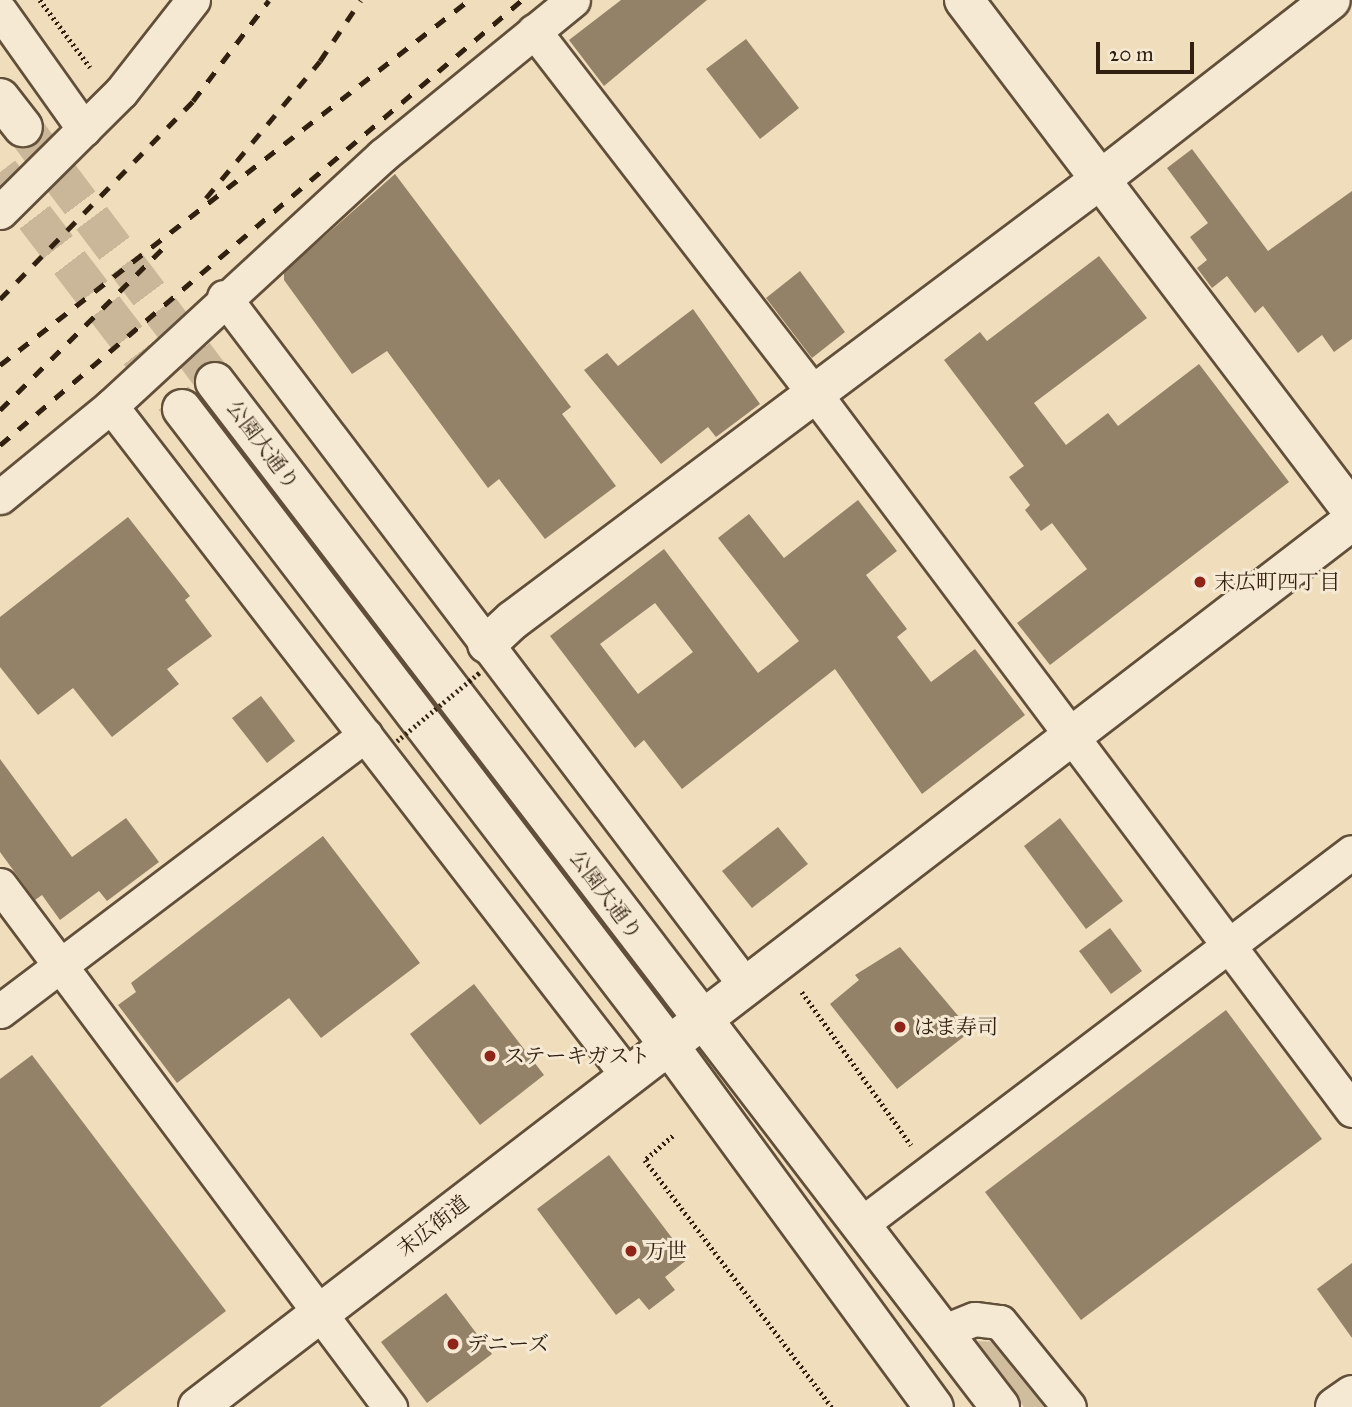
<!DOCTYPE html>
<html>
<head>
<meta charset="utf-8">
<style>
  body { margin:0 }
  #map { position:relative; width:1352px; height:1407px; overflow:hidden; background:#f0ddbb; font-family:"IM FELL Great Primer","Noto Serif JP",serif }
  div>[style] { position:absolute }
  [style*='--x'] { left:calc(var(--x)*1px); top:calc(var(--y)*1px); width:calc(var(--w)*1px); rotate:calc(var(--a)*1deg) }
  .green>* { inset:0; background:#d0bd9e }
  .building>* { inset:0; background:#948268 }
  .tertiary-tunnel>* { height:38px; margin-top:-19px; transform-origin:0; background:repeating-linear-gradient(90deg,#cab799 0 38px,transparent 0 57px) }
  .path>* { height:4.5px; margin-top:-2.25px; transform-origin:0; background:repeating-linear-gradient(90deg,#31200f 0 2px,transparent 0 5.5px) }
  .roads { filter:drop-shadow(2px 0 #614f3a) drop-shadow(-2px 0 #614f3a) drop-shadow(0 2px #614f3a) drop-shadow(0 -2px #614f3a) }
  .minor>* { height:33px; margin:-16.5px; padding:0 16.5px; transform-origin:16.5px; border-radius:16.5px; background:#f5e9d3 }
  .tertiary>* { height:38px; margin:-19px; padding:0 19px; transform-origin:19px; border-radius:19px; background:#f5e9d3 }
  .rail>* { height:5px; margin-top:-2.5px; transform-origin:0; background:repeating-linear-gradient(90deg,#31200f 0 12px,transparent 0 24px) }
  .path-bridge>* { height:4.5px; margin-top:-2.25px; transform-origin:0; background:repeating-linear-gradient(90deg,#31200f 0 2px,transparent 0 5.5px) }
  .dots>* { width:19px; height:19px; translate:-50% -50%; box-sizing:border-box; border:4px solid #f5e9d3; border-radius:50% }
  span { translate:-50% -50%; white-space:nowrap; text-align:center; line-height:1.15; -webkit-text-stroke:6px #f5e9d3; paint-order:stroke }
  .street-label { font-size:21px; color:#31200f }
  .poi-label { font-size:21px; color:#31200f }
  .left { translate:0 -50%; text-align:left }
  .scale { position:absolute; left:1096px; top:42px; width:98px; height:32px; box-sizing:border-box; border:4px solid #31200f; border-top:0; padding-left:9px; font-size:21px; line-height:24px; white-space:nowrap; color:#31200f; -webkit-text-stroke:5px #f5e9d3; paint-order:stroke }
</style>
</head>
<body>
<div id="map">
  <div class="green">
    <i style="clip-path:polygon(974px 1341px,999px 1342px,1048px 1407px,1024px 1407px)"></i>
  </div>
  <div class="building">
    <i style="clip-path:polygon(621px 0,707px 0,604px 86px,569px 40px)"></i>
    <i style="clip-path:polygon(746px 39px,799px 108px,760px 139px,706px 69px)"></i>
    <i style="clip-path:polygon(1192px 149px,1268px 251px,1352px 191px,1352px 339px,1334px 352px,1322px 335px,1298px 353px,1263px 306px,1255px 313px,1227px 276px,1212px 288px,1197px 268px,1207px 260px,1190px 237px,1208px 223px,1167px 168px)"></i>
    <i style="clip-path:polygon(395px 174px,571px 407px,562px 414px,616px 486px,545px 539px,499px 479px,488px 488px,387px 351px,352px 374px,284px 280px,284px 272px)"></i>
    <i style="clip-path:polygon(1099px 256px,1147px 318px,1034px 403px,1066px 445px,1108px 413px,1118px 426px,1199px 364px,1289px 482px,1050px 665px,1017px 623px,1087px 569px,1052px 523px,1041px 531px,1025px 510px,1030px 505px,1009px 477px,1024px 466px,944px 360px,980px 332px,987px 341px)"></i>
    <i style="clip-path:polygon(800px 271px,845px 332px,812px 358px,766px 298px)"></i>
    <i style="clip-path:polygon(693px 309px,760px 404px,716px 437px,708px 427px,661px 464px,584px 370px,607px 353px,618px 366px)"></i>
    <i style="clip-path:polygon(evenodd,858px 500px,897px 551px,866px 575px,907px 629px,897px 637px,931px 682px,975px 649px,1025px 715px,922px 794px,835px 669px,682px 789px,644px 740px,635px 748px,550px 636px,664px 549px,758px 673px,799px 641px,718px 538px,749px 514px,784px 558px,858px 500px,655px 603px,693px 652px,638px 694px,600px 644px,655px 603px)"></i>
    <i style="clip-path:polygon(128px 517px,190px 596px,185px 600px,212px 636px,167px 669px,179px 684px,112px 737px,73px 688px,38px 715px,0 667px,0 617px)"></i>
    <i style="clip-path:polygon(261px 696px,295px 741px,267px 763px,232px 718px)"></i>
    <i style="clip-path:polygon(0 759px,72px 857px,126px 818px,159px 862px,107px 901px,99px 891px,60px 920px,42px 895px,35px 900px,0 852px)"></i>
    <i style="clip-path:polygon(1060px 818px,1123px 901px,1086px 929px,1024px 846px)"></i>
    <i style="clip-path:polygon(778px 827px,808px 864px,752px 908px,722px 871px)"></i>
    <i style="clip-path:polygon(323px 836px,420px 963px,321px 1038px,289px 998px,177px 1083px,118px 1005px,136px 992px,131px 983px)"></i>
    <i style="clip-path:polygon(1110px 928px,1142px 971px,1111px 994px,1079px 951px)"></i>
    <i style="clip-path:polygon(900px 947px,971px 1031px,897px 1089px,830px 1004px,859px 980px,855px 975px)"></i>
    <i style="clip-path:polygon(474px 984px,544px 1075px,480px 1125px,410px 1034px)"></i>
    <i style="clip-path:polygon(1226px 1010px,1322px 1139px,1081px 1320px,985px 1192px)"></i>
    <i style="clip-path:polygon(32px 1055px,226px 1311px,100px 1407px,0 1407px,0 1079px)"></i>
    <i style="clip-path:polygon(609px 1155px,688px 1259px,665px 1277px,675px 1290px,649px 1310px,639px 1298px,616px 1315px,537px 1209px)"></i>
    <i style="clip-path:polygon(1352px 1263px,1352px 1338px,1317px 1289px)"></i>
    <i style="clip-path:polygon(446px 1293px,492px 1354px,427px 1403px,381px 1342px)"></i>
  </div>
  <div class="tertiary-tunnel">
    <i style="--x:23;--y:127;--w:319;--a:53"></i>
    <i style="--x:0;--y:172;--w:299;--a:52.5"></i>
  </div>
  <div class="path">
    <i style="--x:40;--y:0;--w:84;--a:53.3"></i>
    <i style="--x:802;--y:992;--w:188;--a:54.5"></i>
    <i style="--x:673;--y:1136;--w:37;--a:139"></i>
    <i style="--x:645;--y:1160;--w:310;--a:52.9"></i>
  </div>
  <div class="roads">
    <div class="minor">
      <i style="--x:0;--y:11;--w:145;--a:54.6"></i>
      <i style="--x:534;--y:31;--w:459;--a:52.3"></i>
      <i style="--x:815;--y:394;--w:895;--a:53.13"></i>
      <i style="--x:0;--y:212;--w:170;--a:-44.8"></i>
      <i style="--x:121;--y:92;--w:117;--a:-52"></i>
      <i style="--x:224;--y:297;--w:863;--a:52.86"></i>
      <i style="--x:111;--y:406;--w:845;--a:52.36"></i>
      <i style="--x:0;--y:497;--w:144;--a:-39.3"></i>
      <i style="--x:111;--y:406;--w:370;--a:-42.7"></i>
      <i style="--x:383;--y:155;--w:245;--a:-39.2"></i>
      <i style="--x:0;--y:885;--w:652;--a:53.24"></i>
      <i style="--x:0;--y:1011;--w:458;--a:-37.1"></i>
      <i style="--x:860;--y:1225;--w:617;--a:-37.17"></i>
      <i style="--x:942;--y:1332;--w:35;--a:-22"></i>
      <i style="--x:975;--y:1319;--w:25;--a:7"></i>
      <i style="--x:1000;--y:1322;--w:109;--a:50.9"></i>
    </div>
    <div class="tertiary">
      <i style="--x:964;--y:0;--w:642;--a:52.79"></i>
      <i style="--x:0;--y:98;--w:37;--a:52"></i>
      <i style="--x:215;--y:382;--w:1291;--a:52.55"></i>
      <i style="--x:182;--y:409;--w:800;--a:52.57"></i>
      <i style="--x:668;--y:1044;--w:450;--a:53.8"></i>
      <i style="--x:487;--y:644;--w:35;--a:-43"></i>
      <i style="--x:513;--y:620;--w:735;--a:-36.87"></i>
      <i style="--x:1101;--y:179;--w:291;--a:-37.9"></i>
      <i style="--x:198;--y:1407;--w:1455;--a:-37.52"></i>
      <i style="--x:1335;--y:1407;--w:21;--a:-35"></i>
    </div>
  </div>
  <div class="rail">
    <i style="--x:206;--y:198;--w:178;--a:-50.2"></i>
    <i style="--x:320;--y:61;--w:73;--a:-56.1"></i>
    <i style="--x:0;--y:299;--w:277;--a:-45.7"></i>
    <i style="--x:193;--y:101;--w:126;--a:-53"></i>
    <i style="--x:0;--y:365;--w:594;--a:-37.89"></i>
    <i style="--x:0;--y:410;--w:233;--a:-44.8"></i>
    <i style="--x:0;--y:445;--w:686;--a:-40.45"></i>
  </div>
  <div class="path-bridge">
    <i style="--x:397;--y:741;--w:107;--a:-39.7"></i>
  </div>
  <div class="dots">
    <i style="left:1200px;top:582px;background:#8f2418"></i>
    <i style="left:900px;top:1027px;background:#8f2418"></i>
    <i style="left:490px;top:1056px;background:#8f2418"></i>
    <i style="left:631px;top:1251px;background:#8f2418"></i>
    <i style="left:453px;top:1344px;background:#8f2418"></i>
  </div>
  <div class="street-label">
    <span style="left:263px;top:445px;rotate:53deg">公園大通り</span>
    <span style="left:606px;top:895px;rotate:53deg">公園大通り</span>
    <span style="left:433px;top:1226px;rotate:-38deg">末広街道</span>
  </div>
  <div class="poi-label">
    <span class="left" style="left:1214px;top:582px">末広町四丁目</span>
    <span class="left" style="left:914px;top:1027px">はま寿司</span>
    <span class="left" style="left:504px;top:1056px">ステーキガスト</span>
    <span class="left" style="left:645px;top:1251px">万世</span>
    <span class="left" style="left:467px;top:1344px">デニーズ</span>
  </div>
  <div class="scale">20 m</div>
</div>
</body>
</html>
